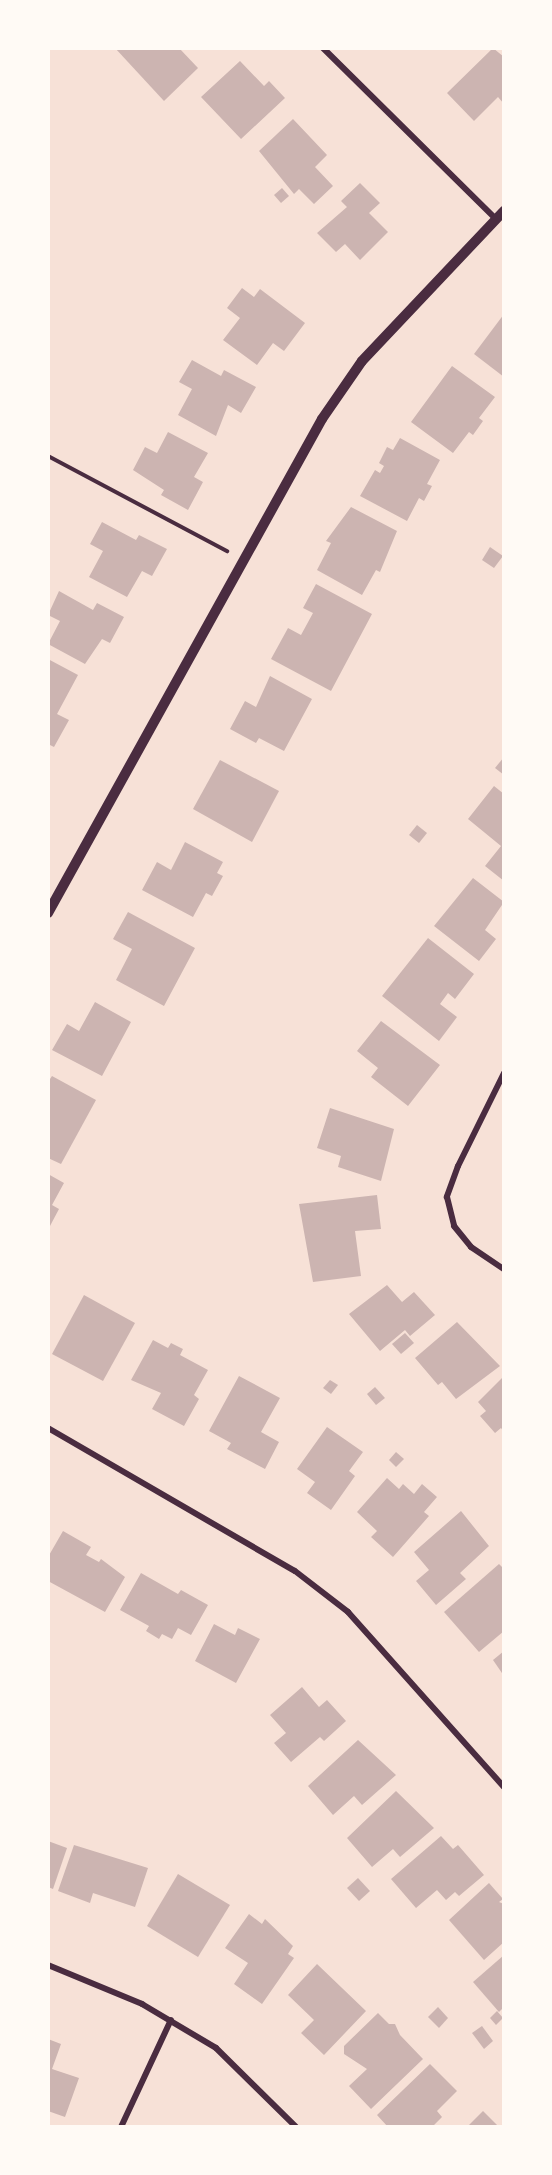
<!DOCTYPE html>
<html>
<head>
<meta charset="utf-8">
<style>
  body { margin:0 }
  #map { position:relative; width:552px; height:2175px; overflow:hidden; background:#f7e1d7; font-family:Helvetica,sans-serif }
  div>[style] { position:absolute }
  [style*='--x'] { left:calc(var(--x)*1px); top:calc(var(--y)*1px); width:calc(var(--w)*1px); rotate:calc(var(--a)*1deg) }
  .building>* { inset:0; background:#ccb4b1 }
  .path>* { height:4px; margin:-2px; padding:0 2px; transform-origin:2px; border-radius:2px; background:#4a2c40 }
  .minor>* { height:6px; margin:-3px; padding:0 3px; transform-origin:3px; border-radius:3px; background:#4a2c40 }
  .tertiary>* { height:10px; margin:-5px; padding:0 5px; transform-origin:5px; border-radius:5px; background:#4a2c40 }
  span { translate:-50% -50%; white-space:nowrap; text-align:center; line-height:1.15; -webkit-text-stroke:6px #fffaf5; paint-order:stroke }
  .frame { position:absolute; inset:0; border:50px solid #fffaf5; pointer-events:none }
</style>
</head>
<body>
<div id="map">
  <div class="building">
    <i style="clip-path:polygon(115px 48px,179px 48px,198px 68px,164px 101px)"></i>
    <i style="clip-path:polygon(493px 48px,504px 57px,504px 104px,498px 97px,474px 121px,447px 93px)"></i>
    <i style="clip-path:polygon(240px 61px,264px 86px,269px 81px,285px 98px,241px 139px,201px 97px)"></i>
    <i style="clip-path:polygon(293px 119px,327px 155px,315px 167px,333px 186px,314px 204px,299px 189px,294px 194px,259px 151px)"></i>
    <i style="clip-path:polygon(360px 183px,380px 203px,369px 213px,388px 232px,360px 260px,345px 244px,336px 252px,317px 233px,347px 207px,341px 201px)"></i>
    <i style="clip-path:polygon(282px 188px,289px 196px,281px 203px,274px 195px)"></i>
    <i style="clip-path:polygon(242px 288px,254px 297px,260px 289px,305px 323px,284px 351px,273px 343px,257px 365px,223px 340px,240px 318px,227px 308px)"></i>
    <i style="clip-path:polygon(504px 314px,504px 377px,474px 354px)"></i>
    <i style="clip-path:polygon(192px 360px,221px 376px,224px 370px,256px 387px,241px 413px,228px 405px,216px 436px,178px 415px,192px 389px,179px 382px)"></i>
    <i style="clip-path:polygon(452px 366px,495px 397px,479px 418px,483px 421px,473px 435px,469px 432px,453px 453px,411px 422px)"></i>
    <i style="clip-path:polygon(168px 432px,208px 453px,194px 477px,203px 482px,188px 510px,161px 495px,164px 490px,133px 470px,145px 447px,157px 453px)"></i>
    <i style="clip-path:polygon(400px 438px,440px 460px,427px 484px,432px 486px,424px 501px,419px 498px,407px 521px,360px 496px,375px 470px,380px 473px,384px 466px,379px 463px,387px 447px,393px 450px)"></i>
    <i style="clip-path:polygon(351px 507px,397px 531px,380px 572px,376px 570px,362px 595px,317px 570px,331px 543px,326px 541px)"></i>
    <i style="clip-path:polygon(102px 522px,136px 540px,139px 535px,167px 549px,152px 576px,142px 571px,127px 597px,89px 577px,103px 551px,90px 544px)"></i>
    <i style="clip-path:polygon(490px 547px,503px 556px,494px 568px,482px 560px)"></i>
    <i style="clip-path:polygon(316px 584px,372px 614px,331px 691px,271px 659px,288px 628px,301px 635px,313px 613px,303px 608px)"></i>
    <i style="clip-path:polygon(59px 591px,93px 610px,97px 603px,124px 617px,110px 643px,102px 639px,85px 664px,48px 644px,60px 621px,48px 615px)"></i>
    <i style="clip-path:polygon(48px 659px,78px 675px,57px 714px,69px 720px,54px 747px,48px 744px)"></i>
    <i style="clip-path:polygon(270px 676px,312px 699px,284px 751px,259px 738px,256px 743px,230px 729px,245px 701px,256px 707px)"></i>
    <i style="clip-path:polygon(504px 757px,504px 775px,495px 768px)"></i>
    <i style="clip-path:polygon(220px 760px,279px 791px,252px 842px,193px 809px)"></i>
    <i style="clip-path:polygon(494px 786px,504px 794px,504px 881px,485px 866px,501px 846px,468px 819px)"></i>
    <i style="clip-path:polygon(417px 825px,427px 833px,419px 843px,409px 835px)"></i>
    <i style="clip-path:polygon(185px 842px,223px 862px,217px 873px,223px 876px,212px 896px,206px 893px,193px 917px,142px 890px,157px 862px,171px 870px)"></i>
    <i style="clip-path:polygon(473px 878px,504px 902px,485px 930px,496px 939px,479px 961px,434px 926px)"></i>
    <i style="clip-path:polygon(128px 912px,195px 948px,164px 1006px,116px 980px,132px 949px,113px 939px)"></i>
    <i style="clip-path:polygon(428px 938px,474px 974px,455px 999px,448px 993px,440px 1004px,457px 1017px,439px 1041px,382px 996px)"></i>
    <i style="clip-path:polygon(95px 1002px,131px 1022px,102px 1076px,52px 1050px,67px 1024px,79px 1031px)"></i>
    <i style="clip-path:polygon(381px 1021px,440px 1065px,408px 1106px,371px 1077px,378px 1068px,357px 1051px)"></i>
    <i style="clip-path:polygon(52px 1076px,96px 1100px,61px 1164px,48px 1158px,48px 1082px)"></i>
    <i style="clip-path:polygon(330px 1108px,394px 1129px,381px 1181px,338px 1167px,341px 1156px,317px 1148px)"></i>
    <i style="clip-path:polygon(48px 1174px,64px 1183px,52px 1205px,59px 1209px,50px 1226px)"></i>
    <i style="clip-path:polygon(377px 1195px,381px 1229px,355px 1231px,361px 1276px,313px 1282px,299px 1204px)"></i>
    <i style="clip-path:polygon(387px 1285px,402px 1302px,414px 1292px,435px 1315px,410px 1336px,405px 1330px,380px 1351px,349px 1314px)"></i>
    <i style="clip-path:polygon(84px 1295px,135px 1323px,103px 1381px,52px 1354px)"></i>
    <i style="clip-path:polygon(457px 1322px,500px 1366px,456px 1399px,442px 1382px,438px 1385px,415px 1358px)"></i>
    <i style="clip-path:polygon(405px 1333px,414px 1343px,401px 1354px,392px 1344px)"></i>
    <i style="clip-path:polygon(153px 1340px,168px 1348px,171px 1343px,183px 1349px,180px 1355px,208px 1370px,194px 1395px,199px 1399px,184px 1426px,152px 1409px,161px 1393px,131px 1380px)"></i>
    <i style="clip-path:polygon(239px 1376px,280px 1398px,261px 1432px,279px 1442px,265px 1469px,227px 1449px,231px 1443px,209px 1431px)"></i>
    <i style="clip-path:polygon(504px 1376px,504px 1432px,501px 1428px,495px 1433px,480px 1416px,486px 1411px,478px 1402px)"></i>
    <i style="clip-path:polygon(330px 1380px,338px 1385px,331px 1394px,323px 1388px)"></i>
    <i style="clip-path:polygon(375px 1387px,385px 1398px,376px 1405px,367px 1394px)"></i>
    <i style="clip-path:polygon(327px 1427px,363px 1452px,349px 1471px,355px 1476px,331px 1510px,307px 1493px,315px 1482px,297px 1469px)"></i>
    <i style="clip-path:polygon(396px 1452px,404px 1459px,396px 1467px,389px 1460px)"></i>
    <i style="clip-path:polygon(387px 1478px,399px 1489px,403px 1484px,414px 1494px,422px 1484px,437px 1497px,424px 1512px,429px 1516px,393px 1557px,371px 1537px,377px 1531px,357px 1512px)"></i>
    <i style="clip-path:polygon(461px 1511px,489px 1546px,460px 1573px,466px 1579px,436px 1605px,416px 1581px,429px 1570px,414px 1552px)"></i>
    <i style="clip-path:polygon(63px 1531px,91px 1547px,86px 1555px,99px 1562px,101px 1559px,125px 1577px,105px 1612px,48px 1581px,48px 1557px)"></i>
    <i style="clip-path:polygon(499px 1564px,504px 1569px,504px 1631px,479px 1652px,444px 1612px)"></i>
    <i style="clip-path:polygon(141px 1573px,178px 1594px,181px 1590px,208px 1605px,191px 1635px,178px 1628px,172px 1639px,162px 1634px,159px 1639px,146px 1631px,149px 1626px,120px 1610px)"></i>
    <i style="clip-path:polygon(214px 1624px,235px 1635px,238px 1628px,260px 1639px,236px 1683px,195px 1661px)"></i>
    <i style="clip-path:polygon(504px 1651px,504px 1676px,493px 1660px)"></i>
    <i style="clip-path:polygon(302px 1687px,319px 1707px,327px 1700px,346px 1721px,324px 1741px,320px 1737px,291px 1762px,274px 1743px,286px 1733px,270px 1715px)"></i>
    <i style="clip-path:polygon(358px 1740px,396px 1775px,362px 1805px,354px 1796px,333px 1815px,308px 1786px)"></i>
    <i style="clip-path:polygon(396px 1791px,434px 1828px,400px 1857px,393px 1849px,372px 1867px,347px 1838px)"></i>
    <i style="clip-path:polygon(441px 1836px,453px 1849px,458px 1845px,484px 1875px,459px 1896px,455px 1892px,446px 1900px,437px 1890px,416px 1908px,391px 1879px)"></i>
    <i style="clip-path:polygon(48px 1841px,67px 1848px,53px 1889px,48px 1887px)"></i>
    <i style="clip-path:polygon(74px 1845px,148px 1868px,135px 1907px,93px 1893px,90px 1903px,58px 1891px)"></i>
    <i style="clip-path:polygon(178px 1874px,230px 1905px,198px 1957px,147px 1926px)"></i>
    <i style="clip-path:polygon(358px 1878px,370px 1891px,359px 1901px,347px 1888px)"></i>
    <i style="clip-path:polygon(489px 1883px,503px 1899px,499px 1902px,504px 1904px,504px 1942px,484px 1960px,449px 1920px)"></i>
    <i style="clip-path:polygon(249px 1914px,262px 1924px,265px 1919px,293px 1946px,288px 1954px,294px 1958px,262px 2004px,234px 1984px,248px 1963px,225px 1948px)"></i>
    <i style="clip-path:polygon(504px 1955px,504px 2007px,499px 2012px,473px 1982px)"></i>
    <i style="clip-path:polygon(317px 1964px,366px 2011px,324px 2055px,301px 2033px,314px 2020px,288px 1995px)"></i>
    <i style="clip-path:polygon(438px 2007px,448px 2018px,439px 2028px,428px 2017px)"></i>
    <i style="clip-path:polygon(497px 2011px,503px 2018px,496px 2025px,490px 2018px)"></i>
    <i style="clip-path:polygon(378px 2013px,389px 2024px,395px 2024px,400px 2035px,423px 2059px,371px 2109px,349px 2086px,367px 2069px,344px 2054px,344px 2046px)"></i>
    <i style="clip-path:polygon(482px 2026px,493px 2041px,484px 2049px,472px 2033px)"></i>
    <i style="clip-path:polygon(48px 2039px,61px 2044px,52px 2069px,79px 2078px,65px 2117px,48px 2111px)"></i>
    <i style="clip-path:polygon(430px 2064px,457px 2091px,437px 2111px,442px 2117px,432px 2127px,388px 2127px,377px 2115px)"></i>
    <i style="clip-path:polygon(483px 2111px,499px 2127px,467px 2127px)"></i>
  </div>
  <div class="path">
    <i style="--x:48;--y:456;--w:203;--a:28"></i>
  </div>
  <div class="minor">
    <i style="--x:323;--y:48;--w:242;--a:44.7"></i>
    <i style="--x:504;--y:1073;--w:104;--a:116.3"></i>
    <i style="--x:458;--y:1166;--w:33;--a:110"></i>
    <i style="--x:447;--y:1197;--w:30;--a:76"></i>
    <i style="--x:454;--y:1226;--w:27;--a:51"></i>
    <i style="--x:471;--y:1247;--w:40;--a:34"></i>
    <i style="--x:48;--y:1428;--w:285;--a:30.1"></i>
    <i style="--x:295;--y:1571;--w:67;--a:37.7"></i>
    <i style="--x:348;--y:1612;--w:234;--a:48.3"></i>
    <i style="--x:48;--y:1965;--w:102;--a:22.5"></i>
    <i style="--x:142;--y:2004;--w:86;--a:30.7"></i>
    <i style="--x:216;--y:2048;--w:112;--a:44.6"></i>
    <i style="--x:121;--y:2127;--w:118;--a:-65"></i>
  </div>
  <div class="tertiary">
    <i style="--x:48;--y:913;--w:565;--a:-60.98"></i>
    <i style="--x:322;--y:419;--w:70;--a:-55.4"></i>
    <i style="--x:362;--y:361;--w:207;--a:-46.6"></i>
  </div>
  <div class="frame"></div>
</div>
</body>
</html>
